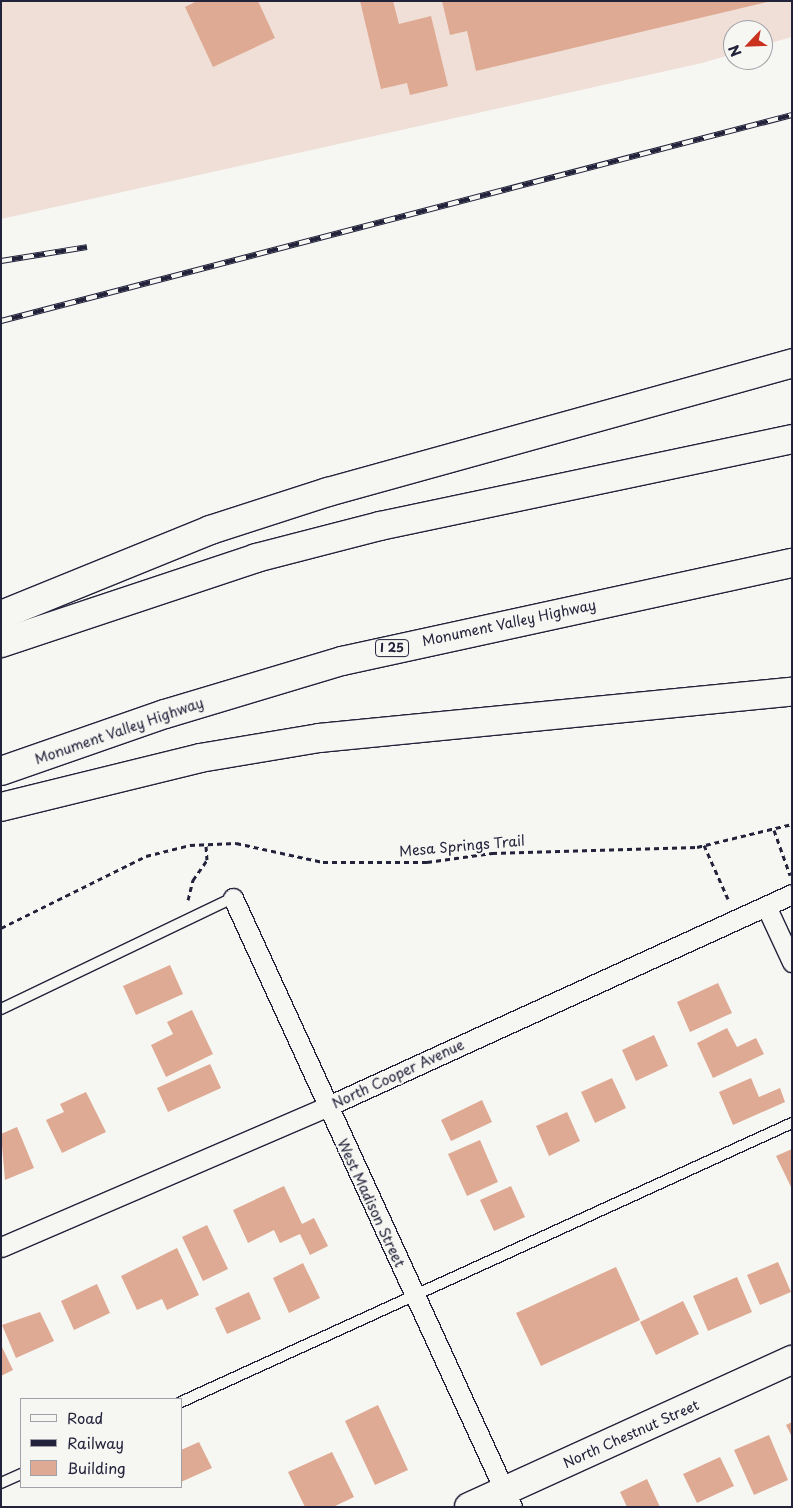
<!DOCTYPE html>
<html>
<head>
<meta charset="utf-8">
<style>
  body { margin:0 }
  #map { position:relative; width:793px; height:1508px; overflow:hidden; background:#f6f6f2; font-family:"Playpen Sans",sans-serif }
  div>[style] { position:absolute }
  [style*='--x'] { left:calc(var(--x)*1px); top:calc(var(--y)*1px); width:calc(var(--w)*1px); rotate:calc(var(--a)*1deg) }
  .built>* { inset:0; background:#efdfd6 }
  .building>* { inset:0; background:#dfaa93 }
  .path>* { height:3px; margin-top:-1.5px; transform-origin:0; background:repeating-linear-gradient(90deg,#22223b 0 5px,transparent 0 9px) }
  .roads { filter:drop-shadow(1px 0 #22223b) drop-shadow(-1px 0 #22223b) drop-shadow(0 1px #22223b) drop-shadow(0 -1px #22223b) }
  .service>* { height:10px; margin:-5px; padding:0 5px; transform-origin:5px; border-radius:5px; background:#f6f6f2 }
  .minor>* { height:19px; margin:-9.5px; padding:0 9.5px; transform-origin:9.5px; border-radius:9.5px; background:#f6f6f2 }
  .secondary>* { height:28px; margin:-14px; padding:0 14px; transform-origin:14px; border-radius:14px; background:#f6f6f2 }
  .motorway>* { height:28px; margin:-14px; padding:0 14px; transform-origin:14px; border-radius:14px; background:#f6f6f2 }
  .rail>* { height:5.5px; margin-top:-2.75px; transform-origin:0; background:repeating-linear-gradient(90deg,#f6f6f2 0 11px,#22223b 0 22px); box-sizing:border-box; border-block:1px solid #22223b }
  span { translate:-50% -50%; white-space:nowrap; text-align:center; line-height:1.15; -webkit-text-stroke:4px #f6f6f2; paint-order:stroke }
  .shield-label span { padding:1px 4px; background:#f6f6f2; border:1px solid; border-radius:4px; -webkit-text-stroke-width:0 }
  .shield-label { font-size:12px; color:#22223b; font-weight:700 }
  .street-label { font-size:14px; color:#22223b }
  .frame { position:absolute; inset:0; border:2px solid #22223b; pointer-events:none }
  .legend { position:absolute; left:20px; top:1398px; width:162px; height:90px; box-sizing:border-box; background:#f6f6f2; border:1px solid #a1a1a9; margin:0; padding:6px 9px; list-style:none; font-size:15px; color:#22223b }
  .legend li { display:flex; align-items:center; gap:10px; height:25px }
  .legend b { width:25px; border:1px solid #a1a1a9 }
  .north { position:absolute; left:723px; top:20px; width:50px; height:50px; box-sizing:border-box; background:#f6f6f2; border:1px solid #a1a1a9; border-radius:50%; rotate:246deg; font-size:14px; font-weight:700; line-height:20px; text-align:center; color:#22223b }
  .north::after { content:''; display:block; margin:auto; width:18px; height:22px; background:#c8321e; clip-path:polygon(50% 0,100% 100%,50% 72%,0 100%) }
</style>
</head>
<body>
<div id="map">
  <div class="built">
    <i style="clip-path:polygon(1px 1px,792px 1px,792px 37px,763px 45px,763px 30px,733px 30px,733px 54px,702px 63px,1px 219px)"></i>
  </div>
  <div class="building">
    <i style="clip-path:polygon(197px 1px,258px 1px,275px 38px,213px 67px,185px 7px)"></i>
    <i style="clip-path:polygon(360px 1px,393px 1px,399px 24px,431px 16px,448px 86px,410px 95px,407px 83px,381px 89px)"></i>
    <i style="clip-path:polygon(442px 1px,767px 1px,767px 2px,476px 71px,467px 31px,450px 35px)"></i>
    <i style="clip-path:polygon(170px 965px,183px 994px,136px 1015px,123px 986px)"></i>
    <i style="clip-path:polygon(718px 983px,732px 1013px,690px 1032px,677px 1002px)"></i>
    <i style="clip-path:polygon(192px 1010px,213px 1054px,166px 1077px,151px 1045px,173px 1034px,167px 1022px)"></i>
    <i style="clip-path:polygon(727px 1028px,737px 1047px,756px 1038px,764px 1054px,713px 1078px,697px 1043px)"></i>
    <i style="clip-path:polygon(654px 1035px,668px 1066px,636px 1081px,622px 1050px)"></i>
    <i style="clip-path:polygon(210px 1064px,221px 1088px,168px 1112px,157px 1088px)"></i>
    <i style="clip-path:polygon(612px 1078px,626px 1108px,595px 1123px,581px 1092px)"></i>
    <i style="clip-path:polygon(751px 1078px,759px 1097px,780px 1088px,785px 1102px,733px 1125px,719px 1092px)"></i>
    <i style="clip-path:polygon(86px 1092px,106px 1132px,62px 1153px,46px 1120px,64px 1112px,60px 1104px)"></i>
    <i style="clip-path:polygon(482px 1100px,492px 1122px,451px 1141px,441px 1120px)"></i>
    <i style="clip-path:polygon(567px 1112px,580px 1141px,549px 1156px,536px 1126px)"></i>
    <i style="clip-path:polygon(17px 1127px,34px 1168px,5px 1180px,1px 1134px)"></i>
    <i style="clip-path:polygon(480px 1140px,498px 1182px,467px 1196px,448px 1154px)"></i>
    <i style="clip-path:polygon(792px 1149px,792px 1189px,776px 1156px)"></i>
    <i style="clip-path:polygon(284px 1186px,302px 1224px,314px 1218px,328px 1246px,310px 1255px,300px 1234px,280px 1243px,274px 1230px,248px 1243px,233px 1210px)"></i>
    <i style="clip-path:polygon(511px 1186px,525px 1217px,494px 1231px,480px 1200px)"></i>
    <i style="clip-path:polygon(207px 1225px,228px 1269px,203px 1281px,182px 1237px)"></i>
    <i style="clip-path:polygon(177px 1248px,199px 1295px,167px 1310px,162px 1299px,137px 1310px,121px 1276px)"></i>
    <i style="clip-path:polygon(778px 1262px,791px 1292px,760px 1305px,747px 1275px)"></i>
    <i style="clip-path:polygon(303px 1263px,320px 1298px,289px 1313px,273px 1278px)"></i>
    <i style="clip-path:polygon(616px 1267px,640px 1320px,541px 1366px,516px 1313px)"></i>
    <i style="clip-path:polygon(737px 1277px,752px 1312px,708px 1331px,693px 1296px)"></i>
    <i style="clip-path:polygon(97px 1284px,110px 1313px,74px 1330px,61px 1301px)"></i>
    <i style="clip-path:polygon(249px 1292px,261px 1319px,227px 1334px,215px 1308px)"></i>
    <i style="clip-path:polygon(683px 1301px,699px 1334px,656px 1355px,640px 1322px)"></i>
    <i style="clip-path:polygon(40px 1312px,54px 1341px,16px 1358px,2px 1325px)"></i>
    <i style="clip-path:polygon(1px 1345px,13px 1370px,1px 1376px)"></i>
    <i style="clip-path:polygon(378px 1405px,408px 1470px,375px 1485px,345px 1421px)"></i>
    <i style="clip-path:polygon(792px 1422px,792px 1437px,786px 1425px)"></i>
    <i style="clip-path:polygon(769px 1435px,788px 1480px,754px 1495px,734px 1450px)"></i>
    <i style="clip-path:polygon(199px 1442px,212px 1468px,181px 1482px,181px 1450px)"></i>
    <i style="clip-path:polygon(332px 1452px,354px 1497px,333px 1507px,305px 1507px,288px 1472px)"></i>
    <i style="clip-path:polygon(720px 1457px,734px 1486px,697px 1503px,683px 1474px)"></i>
    <i style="clip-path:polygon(647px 1479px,660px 1507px,627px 1507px,620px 1492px)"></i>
  </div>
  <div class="path">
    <i style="--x:774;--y:830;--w:48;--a:70.4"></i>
    <i style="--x:704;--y:845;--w:59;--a:66"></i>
    <i style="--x:188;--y:900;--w:21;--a:-76"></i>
    <i style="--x:193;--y:880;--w:24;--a:-55"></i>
    <i style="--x:207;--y:860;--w:16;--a:-94"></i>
    <i style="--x:1;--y:928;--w:162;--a:-26.4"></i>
    <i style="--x:146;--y:856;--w:45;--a:-14"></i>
    <i style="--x:190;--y:845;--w:46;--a:-2.5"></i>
    <i style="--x:236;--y:843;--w:89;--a:12.3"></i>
    <i style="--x:323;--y:862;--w:104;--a:0"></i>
    <i style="--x:427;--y:862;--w:66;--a:-7.9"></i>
    <i style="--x:492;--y:853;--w:205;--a:-1.7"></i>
    <i style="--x:697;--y:847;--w:98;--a:-13.6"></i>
  </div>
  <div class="roads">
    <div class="service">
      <i style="--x:1;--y:1009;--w:257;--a:-25.6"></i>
      <i style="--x:181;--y:1402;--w:672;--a:-24.54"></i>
      <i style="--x:1;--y:1483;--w:22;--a:-24"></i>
    </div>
    <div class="minor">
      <i style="--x:233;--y:898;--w:670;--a:65.39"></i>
      <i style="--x:766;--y:906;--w:62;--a:65.1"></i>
      <i style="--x:1;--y:1247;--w:354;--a:-23.3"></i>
      <i style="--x:326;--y:1107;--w:512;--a:-24.56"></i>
    </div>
    <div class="secondary">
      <i style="--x:469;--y:1507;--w:355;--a:-24.5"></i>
    </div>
    <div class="motorway">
      <i style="--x:1;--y:615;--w:226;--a:-22.1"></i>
      <i style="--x:210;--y:530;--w:124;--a:-17.9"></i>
      <i style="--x:328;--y:492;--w:482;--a:-15.5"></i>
      <i style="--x:1;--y:643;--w:269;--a:-18.4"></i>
      <i style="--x:256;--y:558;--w:128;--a:-14.5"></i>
      <i style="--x:380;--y:526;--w:421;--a:-11.9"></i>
      <i style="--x:1;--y:771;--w:174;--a:-19.2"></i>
      <i style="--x:165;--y:714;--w:185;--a:-16.7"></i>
      <i style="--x:342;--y:661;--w:461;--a:-12.3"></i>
      <i style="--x:1;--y:807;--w:205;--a:-13.8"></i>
      <i style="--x:200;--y:758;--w:121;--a:-9.5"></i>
      <i style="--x:319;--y:738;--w:475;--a:-5.6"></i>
    </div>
  </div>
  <div class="rail">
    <i style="--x:1;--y:261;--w:87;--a:-9.2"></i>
    <i style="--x:1;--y:321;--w:817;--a:-14.6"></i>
  </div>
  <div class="shield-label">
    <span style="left:392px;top:648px">I 25</span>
  </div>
  <div class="street-label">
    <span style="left:509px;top:623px;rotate:-12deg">Monument Valley Highway</span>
    <span style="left:119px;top:731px;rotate:-19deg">Monument Valley Highway</span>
    <span style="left:462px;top:846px;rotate:-5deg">Mesa Springs Trail</span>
    <span style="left:398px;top:1074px;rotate:-25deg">North Cooper Avenue</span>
    <span style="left:371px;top:1203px;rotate:65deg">West Madison Street</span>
    <span style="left:631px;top:1434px;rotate:-24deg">North Chestnut Street</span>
  </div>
  <div class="frame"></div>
  <ul class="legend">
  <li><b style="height:6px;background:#f6f6f2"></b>Road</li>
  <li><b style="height:6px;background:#22223b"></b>Railway</li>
  <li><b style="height:14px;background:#dfaa93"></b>Building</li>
  </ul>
  <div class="north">N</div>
</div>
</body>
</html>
